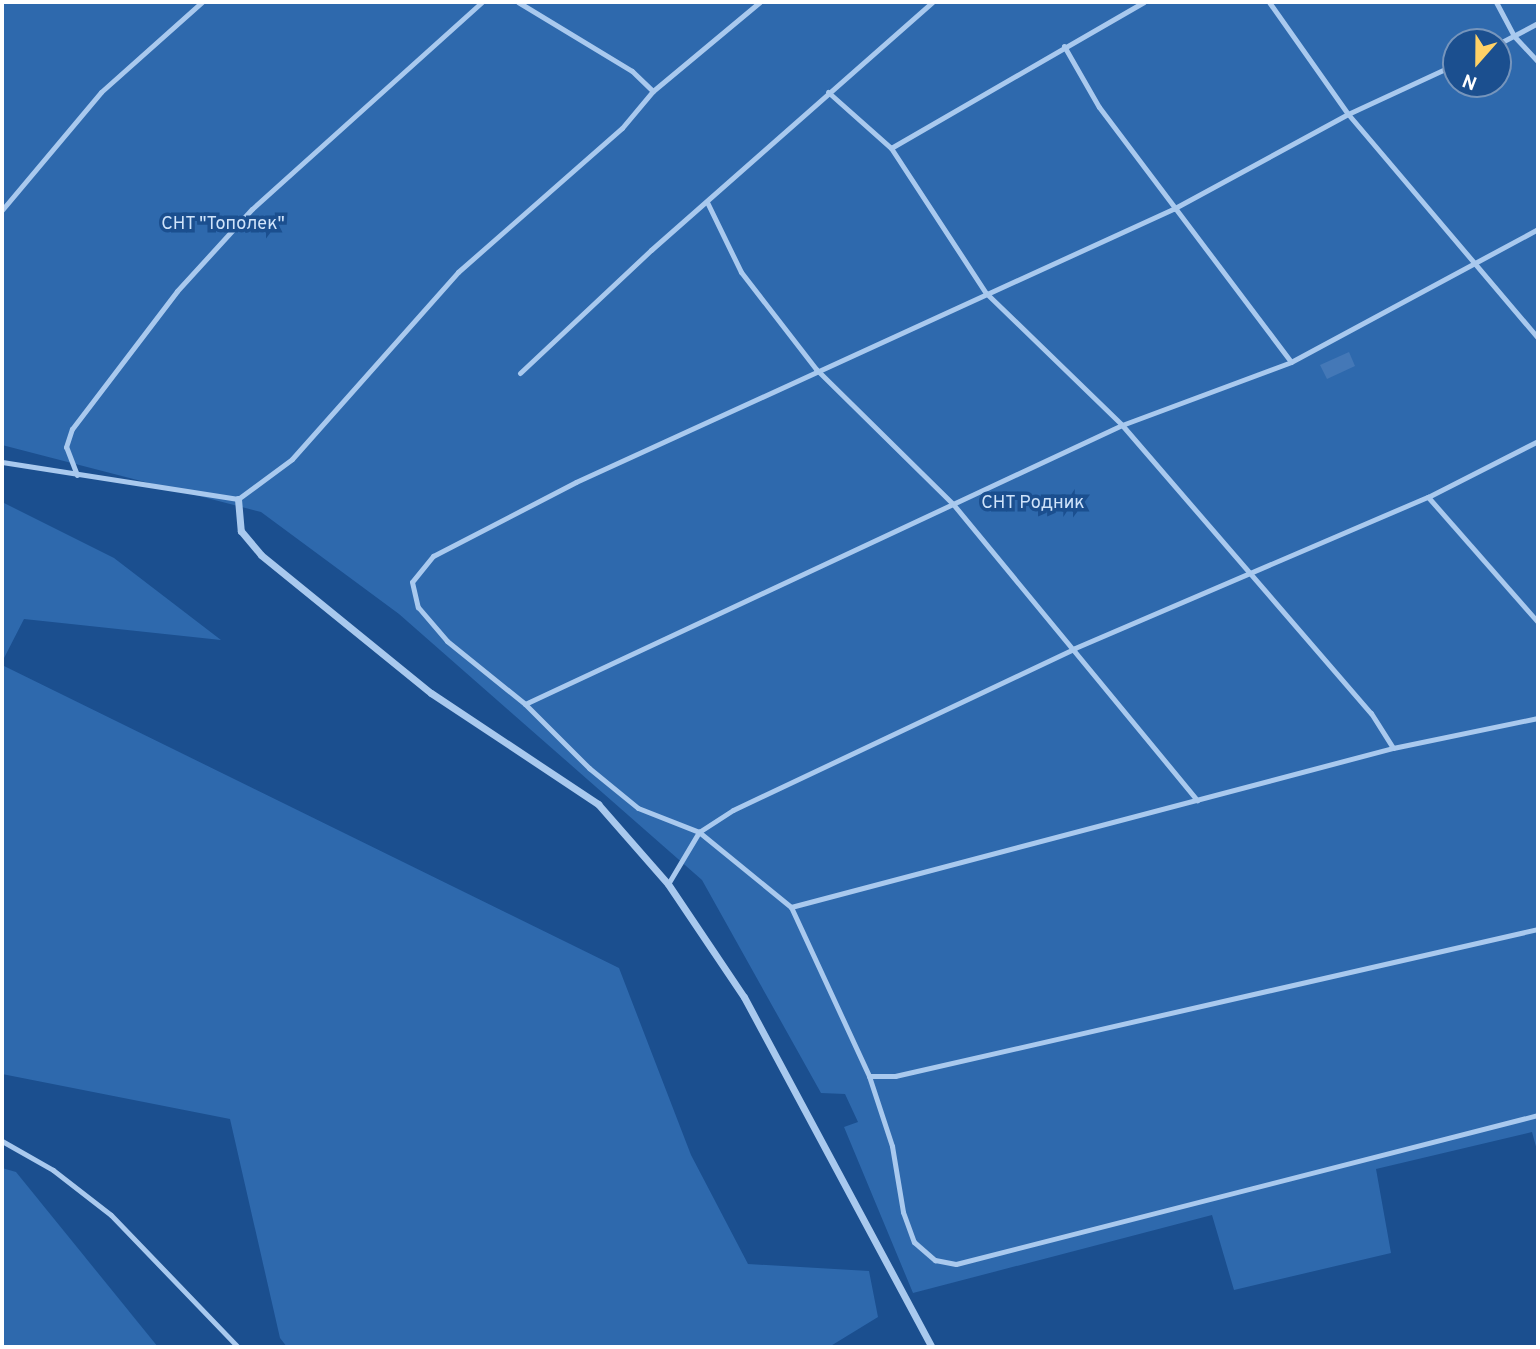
<!DOCTYPE html>
<html>
<head>
<meta charset="utf-8">
<style>
  body { margin:0 }
  #map { position:relative; width:1540px; height:1349px; overflow:hidden; background:#1b4f8f; font-family:Overpass,sans-serif }
  div>[style] { position:absolute }
  [style*='--x'] { left:calc(var(--x)*1px); top:calc(var(--y)*1px); width:calc(var(--w)*1px); rotate:calc(var(--a)*1deg) }
  .green>* { inset:0; background:#2e69ad }
  .building>* { inset:0; background:#4478b7 }
  .lane>* { height:5px; margin:-2.5px; padding:0 2.5px; transform-origin:2.5px; border-radius:2.5px; background:#a9c9ee }
  .street>* { height:7px; margin:-3.5px; padding:0 3.5px; transform-origin:3.5px; border-radius:3.5px; background:#a9c9ee }
  span { translate:-50% -50%; white-space:nowrap; text-align:center; line-height:1.15; -webkit-text-stroke:7px #1b4f8f; paint-order:stroke }
  .park-label { font-size:18px; color:#cfe3fa }
  .frame { position:absolute; inset:0; border:4px solid #fff; pointer-events:none }
  .north { position:absolute; left:1442px; top:28px; width:70px; height:70px; box-sizing:border-box; background:#1b4f8f; border:2px solid #7695bc; border-radius:50%; rotate:201deg; font-size:19px; font-weight:700; line-height:28px; text-align:center; color:#fff }
  .north::after { content:''; display:block; margin:auto; width:24px; height:32px; background:#ffd166; clip-path:polygon(50% 0,100% 100%,50% 72%,0 100%) }
</style>
</head>
<body>
<div id="map">
  <div class="green">
    <i style="clip-path:polygon(evenodd,2px 2px,1538px 2px,1538px 1154px,1532px 1132px,1376px 1169px,1391px 1253px,1234px 1290px,1212px 1215px,913px 1293px,844px 1127px,858px 1122px,845px 1094px,821px 1093px,702px 880px,399px 614px,261px 512px,2px 445px,2px 2px,1456px 42px,1498px 42px,1498px 84px,1456px 84px,1456px 42px)"></i>
    <i style="clip-path:polygon(2px 502px,114px 558px,221px 640px,24px 619px,2px 662px)"></i>
    <i style="clip-path:polygon(2px 665px,619px 968px,691px 1155px,748px 1264px,869px 1271px,878px 1317px,829px 1347px,287px 1347px,280px 1338px,230px 1119px,2px 1074px)"></i>
    <i style="clip-path:polygon(2px 1168px,16px 1172px,158px 1347px,2px 1347px)"></i>
  </div>
  <div class="building">
    <i style="clip-path:polygon(1349px 352px,1355px 366px,1327px 379px,1320px 365px)"></i>
  </div>
  <div class="lane">
    <i style="--x:518;--y:2;--w:133;--a:31.2"></i>
    <i style="--x:632;--y:71;--w:29;--a:44"></i>
    <i style="--x:1269;--y:2;--w:137;--a:54.8"></i>
    <i style="--x:1348;--y:114;--w:294;--a:49.7"></i>
    <i style="--x:1496;--y:2;--w:38;--a:62"></i>
    <i style="--x:1514;--y:36;--w:35;--a:47"></i>
    <i style="--x:1498;--y:44;--w:45;--a:-27.7"></i>
    <i style="--x:1064;--y:46;--w:70;--a:60.2"></i>
    <i style="--x:1099;--y:107;--w:319;--a:53"></i>
    <i style="--x:1456;--y:64;--w:119;--a:155.2"></i>
    <i style="--x:1348;--y:114;--w:199;--a:151.5"></i>
    <i style="--x:1173;--y:209;--w:656;--a:155.43"></i>
    <i style="--x:576;--y:482;--w:161;--a:152.6"></i>
    <i style="--x:433;--y:556;--w:33;--a:129"></i>
    <i style="--x:412;--y:582;--w:26;--a:77"></i>
    <i style="--x:418;--y:607;--w:45;--a:49.5"></i>
    <i style="--x:447;--y:641;--w:100;--a:38.9"></i>
    <i style="--x:525;--y:704;--w:91;--a:45"></i>
    <i style="--x:589;--y:768;--w:63;--a:39.2"></i>
    <i style="--x:638;--y:808;--w:66;--a:21.5"></i>
    <i style="--x:699;--y:832;--w:119;--a:39.2"></i>
    <i style="--x:791;--y:907;--w:186;--a:65.2"></i>
    <i style="--x:869;--y:1076;--w:74;--a:71.8"></i>
    <i style="--x:892;--y:1146;--w:67;--a:80.5"></i>
    <i style="--x:903;--y:1212;--w:32;--a:70"></i>
    <i style="--x:914;--y:1242;--w:28;--a:41"></i>
    <i style="--x:935;--y:1260;--w:21;--a:11"></i>
    <i style="--x:956;--y:1264;--w:601;--a:-14.36"></i>
    <i style="--x:828;--y:92;--w:84;--a:41.6"></i>
    <i style="--x:891;--y:148;--w:173;--a:56.8"></i>
    <i style="--x:986;--y:293;--w:190;--a:44.1"></i>
    <i style="--x:1122;--y:425;--w:381;--a:49.2"></i>
    <i style="--x:1371;--y:713;--w:41;--a:57.8"></i>
    <i style="--x:891;--y:148;--w:292;--a:-30"></i>
    <i style="--x:707;--y:202;--w:78;--a:64.1"></i>
    <i style="--x:741;--y:272;--w:123;--a:52.3"></i>
    <i style="--x:816;--y:369;--w:192;--a:44.6"></i>
    <i style="--x:953;--y:504;--w:384;--a:50.5"></i>
    <i style="--x:2;--y:210;--w:154;--a:-50"></i>
    <i style="--x:101;--y:92;--w:135;--a:-41.7"></i>
    <i style="--x:520;--y:373;--w:180;--a:-43.2"></i>
    <i style="--x:651;--y:250;--w:375;--a:-41.4"></i>
    <i style="--x:2;--y:462;--w:239;--a:8.9"></i>
    <i style="--x:238;--y:499;--w:67;--a:-36.5"></i>
    <i style="--x:292;--y:459;--w:250;--a:-48.4"></i>
    <i style="--x:458;--y:272;--w:218;--a:-41.3"></i>
    <i style="--x:622;--y:128;--w:48;--a:-50"></i>
    <i style="--x:653;--y:91;--w:139;--a:-39.8"></i>
    <i style="--x:77;--y:475;--w:30;--a:-111"></i>
    <i style="--x:66;--y:447;--w:19;--a:-72"></i>
    <i style="--x:72;--y:429;--w:173;--a:-52.7"></i>
    <i style="--x:177;--y:291;--w:111;--a:-47.6"></i>
    <i style="--x:252;--y:209;--w:309;--a:-42"></i>
    <i style="--x:1428;--y:497;--w:167;--a:48.7"></i>
    <i style="--x:525;--y:704;--w:659;--a:-25.05"></i>
    <i style="--x:1122;--y:425;--w:180;--a:-20.4"></i>
    <i style="--x:1291;--y:362;--w:281;--a:-28.3"></i>
    <i style="--x:668;--y:884;--w:61;--a:-59.2"></i>
    <i style="--x:699;--y:832;--w:40;--a:-32.9"></i>
    <i style="--x:733;--y:810;--w:378;--a:-25.3"></i>
    <i style="--x:1075;--y:648;--w:384;--a:-23.2"></i>
    <i style="--x:1428;--y:497;--w:123;--a:-27"></i>
    <i style="--x:791;--y:907;--w:623;--a:-14.8"></i>
    <i style="--x:1393;--y:748;--w:148;--a:-11.7"></i>
    <i style="--x:869;--y:1076;--w:26;--a:0"></i>
    <i style="--x:895;--y:1076;--w:660;--a:-12.88"></i>
    <i style="--x:2;--y:1141;--w:59;--a:29.6"></i>
    <i style="--x:53;--y:1170;--w:73;--a:37.8"></i>
    <i style="--x:111;--y:1215;--w:183;--a:46.1"></i>
  </div>
  <div class="street">
    <i style="--x:238;--y:499;--w:32;--a:85"></i>
    <i style="--x:241;--y:531;--w:31;--a:50"></i>
    <i style="--x:261;--y:555;--w:219;--a:39.1"></i>
    <i style="--x:431;--y:693;--w:201;--a:33.6"></i>
    <i style="--x:598;--y:804;--w:106;--a:48.8"></i>
    <i style="--x:668;--y:884;--w:136;--a:56.1"></i>
    <i style="--x:744;--y:997;--w:397;--a:61.8"></i>
  </div>
  <div class="park-label">
    <span style="left:223px;top:225px">СНТ "Тополек"</span>
    <span style="left:1033px;top:504px">СНТ Родник</span>
  </div>
  <div class="frame"></div>
  <div class="north">N</div>
</div>
</body>
</html>
